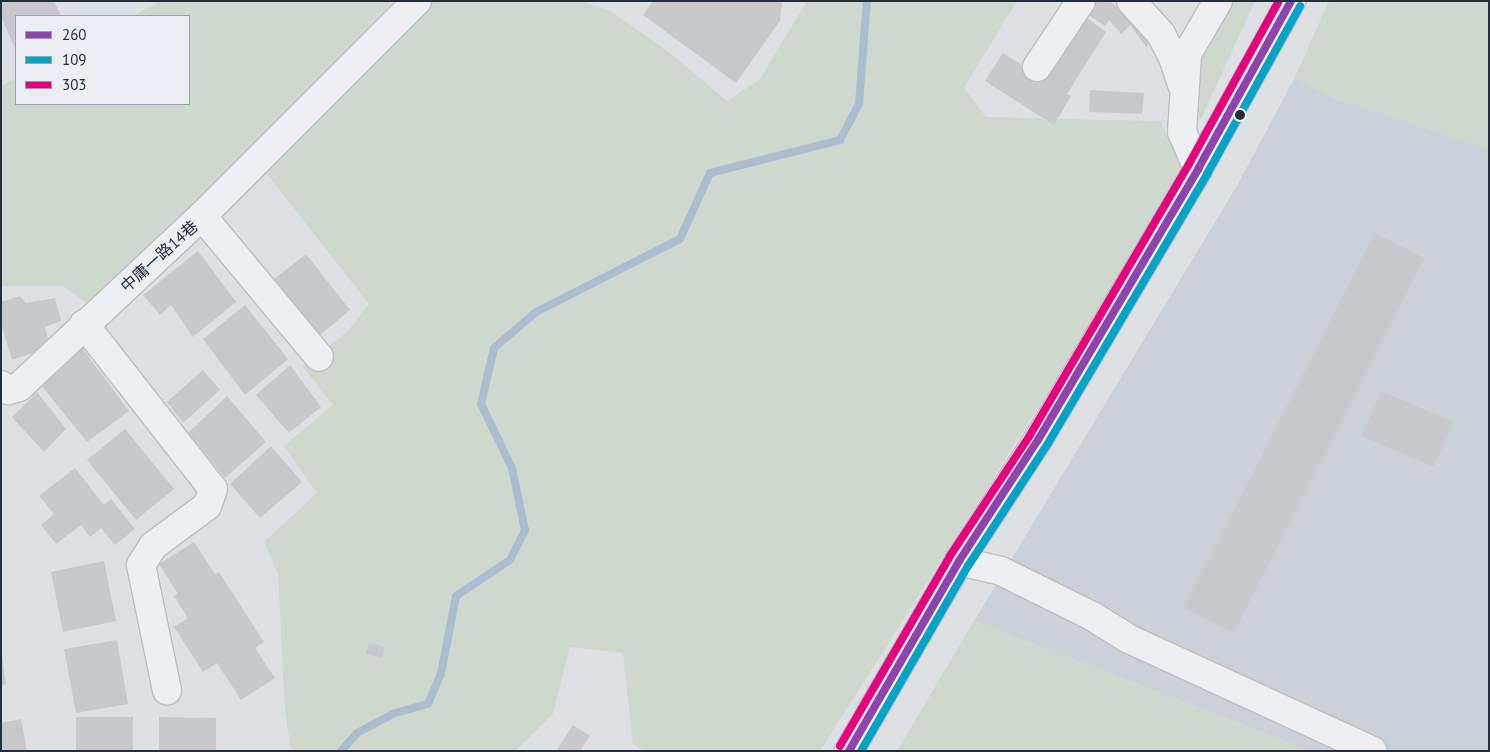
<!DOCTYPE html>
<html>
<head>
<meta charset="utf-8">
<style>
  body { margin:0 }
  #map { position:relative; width:1490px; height:752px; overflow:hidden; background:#dee1e4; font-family:"PT Sans","Noto Sans TC",sans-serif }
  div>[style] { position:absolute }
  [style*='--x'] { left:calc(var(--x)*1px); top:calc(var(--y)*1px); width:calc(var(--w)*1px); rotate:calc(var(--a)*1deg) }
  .built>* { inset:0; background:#ccd0d7 }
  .green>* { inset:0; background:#cfd8cf }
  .stream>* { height:8px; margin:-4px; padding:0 4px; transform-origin:4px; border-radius:4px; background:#acbdcf }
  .building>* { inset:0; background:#c7c9cc }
  .roads { filter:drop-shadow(1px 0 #bdbfc2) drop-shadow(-1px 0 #bdbfc2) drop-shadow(0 1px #bdbfc2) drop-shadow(0 -1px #bdbfc2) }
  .minor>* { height:28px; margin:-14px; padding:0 14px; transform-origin:14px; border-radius:14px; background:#eeeff1 }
  .major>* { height:28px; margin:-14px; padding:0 14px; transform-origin:14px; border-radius:14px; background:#f2f4f5 }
  .bus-1>* { height:8px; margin:-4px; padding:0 4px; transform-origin:4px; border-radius:4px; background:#8e44ad }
  .bus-2>* { height:8px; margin:-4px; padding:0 4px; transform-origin:4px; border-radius:4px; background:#02a3c7 }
  .bus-3>* { height:8px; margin:-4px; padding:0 4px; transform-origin:4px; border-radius:4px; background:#e5007d }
  .dots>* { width:14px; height:14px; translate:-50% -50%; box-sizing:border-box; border:2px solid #ebeff4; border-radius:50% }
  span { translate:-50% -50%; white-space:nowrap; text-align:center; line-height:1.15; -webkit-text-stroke:4.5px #ebeff4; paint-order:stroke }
  .street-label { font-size:16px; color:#262e3c }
  .frame { position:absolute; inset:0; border:2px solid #262e3c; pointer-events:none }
  .legend { position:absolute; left:15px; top:15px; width:175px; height:90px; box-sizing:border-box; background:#ebeff4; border:1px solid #9ca2aa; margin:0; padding:6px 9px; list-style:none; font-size:15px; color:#262e3c }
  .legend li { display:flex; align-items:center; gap:10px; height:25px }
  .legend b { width:25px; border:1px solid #9ca2aa }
</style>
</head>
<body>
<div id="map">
  <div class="built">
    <i style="clip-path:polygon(1294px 79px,1335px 99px,1489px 148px,1489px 751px,1311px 751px,974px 621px,1238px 184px)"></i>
  </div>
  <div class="green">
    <i style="clip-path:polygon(161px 1px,394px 1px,194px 207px,89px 305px,63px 286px,1px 286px,1px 86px,16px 78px,16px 104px,189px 104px,189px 16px,132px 16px)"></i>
    <i style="clip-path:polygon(431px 1px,584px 2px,612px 12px,669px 52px,727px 101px,760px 79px,807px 1px,1017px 1px,964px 88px,986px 117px,1160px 121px,1184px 166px,1088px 329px,820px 751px,645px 751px,633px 745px,623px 653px,570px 647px,553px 714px,516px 751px,291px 751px,285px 711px,278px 574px,264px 542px,317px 493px,284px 446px,333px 405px,302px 366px,347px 332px,369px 304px,263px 169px)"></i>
    <i style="clip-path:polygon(1226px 1px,1255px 1px,1201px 119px,1190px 120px,1196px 54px)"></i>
    <i style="clip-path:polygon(1329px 1px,1489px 1px,1489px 148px,1335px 99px,1294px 79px)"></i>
    <i style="clip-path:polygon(974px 621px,1311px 751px,897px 751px)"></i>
  </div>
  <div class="stream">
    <i style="--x:341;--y:751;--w:24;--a:-48"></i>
    <i style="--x:357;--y:733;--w:40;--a:-28"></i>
    <i style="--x:392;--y:714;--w:37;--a:-16"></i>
    <i style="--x:428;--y:704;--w:33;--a:-67"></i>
    <i style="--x:441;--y:674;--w:79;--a:-79.1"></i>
    <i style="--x:456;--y:596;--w:65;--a:-33.7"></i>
    <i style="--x:510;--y:560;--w:34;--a:-63"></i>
    <i style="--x:525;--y:530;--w:63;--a:-101.8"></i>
    <i style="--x:512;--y:468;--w:71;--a:-115.8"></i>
    <i style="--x:481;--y:404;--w:57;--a:-76.9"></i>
    <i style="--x:494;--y:348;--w:55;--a:-40.6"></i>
    <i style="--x:536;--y:312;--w:161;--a:-26.9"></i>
    <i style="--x:680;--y:239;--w:72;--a:-65.6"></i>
    <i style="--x:710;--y:173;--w:134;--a:-14.2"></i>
    <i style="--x:840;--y:140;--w:41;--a:-62.2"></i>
    <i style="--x:859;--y:104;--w:103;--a:-85.6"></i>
  </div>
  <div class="building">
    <i style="clip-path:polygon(1px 1px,54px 1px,61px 16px,16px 16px,16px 51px,1px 16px)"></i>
    <i style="clip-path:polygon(653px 1px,782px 1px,780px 21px,736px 83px,643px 15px)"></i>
    <i style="clip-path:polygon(1092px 1px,1110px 1px,1117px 7px,1123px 1px,1157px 38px,1146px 47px,1130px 25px,1121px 34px,1109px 20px,1105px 26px,1085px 13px)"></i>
    <i style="clip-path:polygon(1083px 15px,1106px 32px,1067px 94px,1071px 96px,1054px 125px,985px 81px,1003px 53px,1043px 78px)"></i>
    <i style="clip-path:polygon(1090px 90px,1144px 93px,1142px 114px,1089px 112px)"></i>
    <i style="clip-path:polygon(1375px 233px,1424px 258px,1234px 633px,1184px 608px)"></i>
    <i style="clip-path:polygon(198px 251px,236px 302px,193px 337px,171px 305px,160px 315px,143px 295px)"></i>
    <i style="clip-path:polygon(306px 254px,350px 310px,313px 341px,268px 284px)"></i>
    <i style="clip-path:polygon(20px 296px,26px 303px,55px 298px,61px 321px,45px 327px,50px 347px,12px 360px,1px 324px,1px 302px)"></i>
    <i style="clip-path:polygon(245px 305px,288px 359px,245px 395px,203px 339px)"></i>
    <i style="clip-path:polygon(80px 345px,129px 411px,87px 442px,41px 385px)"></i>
    <i style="clip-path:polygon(290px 365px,321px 407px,289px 433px,256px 395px)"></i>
    <i style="clip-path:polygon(203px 370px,220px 390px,183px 423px,167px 402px)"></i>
    <i style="clip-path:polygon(1381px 391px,1453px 422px,1434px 467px,1362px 436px)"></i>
    <i style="clip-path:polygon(37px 392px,66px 429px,44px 452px,12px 417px)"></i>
    <i style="clip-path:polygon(227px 396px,266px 442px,225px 478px,188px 433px)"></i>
    <i style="clip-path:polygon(125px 429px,174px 489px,136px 520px,87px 460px)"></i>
    <i style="clip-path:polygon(271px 446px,302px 482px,260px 518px,230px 484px)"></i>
    <i style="clip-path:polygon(75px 468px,104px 505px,111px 499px,135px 529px,115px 545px,101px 528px,90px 537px,81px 525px,56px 544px,41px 525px,54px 514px,39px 496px)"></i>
    <i style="clip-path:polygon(194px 542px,215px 574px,219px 572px,264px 642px,255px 648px,275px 678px,241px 700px,217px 663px,203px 672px,174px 627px,188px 618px,174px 596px,178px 594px,159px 564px)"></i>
    <i style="clip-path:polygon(104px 561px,116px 621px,63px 632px,51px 572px)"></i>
    <i style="clip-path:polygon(117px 640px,128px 704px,76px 713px,64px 649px)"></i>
    <i style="clip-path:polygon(369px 643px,385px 647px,382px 658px,366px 654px)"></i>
    <i style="clip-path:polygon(1px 649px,6px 684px,1px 685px)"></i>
    <i style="clip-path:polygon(76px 717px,133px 717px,133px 751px,76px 751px)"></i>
    <i style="clip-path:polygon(159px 717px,216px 718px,216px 751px,159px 751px)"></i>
    <i style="clip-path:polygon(21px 719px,27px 751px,1px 751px,1px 723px)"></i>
    <i style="clip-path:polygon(573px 725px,590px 736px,580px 751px,556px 751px)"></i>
  </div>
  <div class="roads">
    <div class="minor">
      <i style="--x:1131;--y:1;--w:45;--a:47.7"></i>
      <i style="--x:1161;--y:34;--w:29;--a:63"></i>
      <i style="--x:1174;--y:60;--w:25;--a:72"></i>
      <i style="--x:1037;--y:67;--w:79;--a:-56.3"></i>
      <i style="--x:1198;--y:169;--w:40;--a:-113.4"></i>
      <i style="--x:1182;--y:132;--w:78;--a:-86.3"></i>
      <i style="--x:1187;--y:54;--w:61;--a:-59.7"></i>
      <i style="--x:202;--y:216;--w:304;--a:-45"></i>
      <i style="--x:84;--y:324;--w:209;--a:52"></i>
      <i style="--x:213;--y:489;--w:18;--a:109"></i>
      <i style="--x:207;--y:506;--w:67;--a:143.5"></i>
      <i style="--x:153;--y:546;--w:22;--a:122"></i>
      <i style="--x:141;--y:565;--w:128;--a:78.3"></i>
      <i style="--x:1;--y:385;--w:9;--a:36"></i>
      <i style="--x:8;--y:390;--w:11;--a:-15"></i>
      <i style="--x:19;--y:387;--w:250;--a:-43.1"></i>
      <i style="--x:202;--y:216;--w:183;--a:50.3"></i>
      <i style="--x:959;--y:561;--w:43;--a:13.4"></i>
      <i style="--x:1001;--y:571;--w:102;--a:26.3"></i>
      <i style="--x:1092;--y:616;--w:44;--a:31.9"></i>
      <i style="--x:1129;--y:639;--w:268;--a:24.7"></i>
    </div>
    <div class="major">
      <i style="--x:849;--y:751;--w:220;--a:-59.9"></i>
      <i style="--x:959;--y:561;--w:145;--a:-56.9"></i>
      <i style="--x:1038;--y:440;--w:315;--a:-59.4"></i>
      <i style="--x:1198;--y:169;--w:192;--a:-61"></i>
    </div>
  </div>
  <div class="bus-1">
    <i style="--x:849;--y:751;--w:220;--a:-59.9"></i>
    <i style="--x:959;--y:561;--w:145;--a:-56.9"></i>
    <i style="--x:1038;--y:440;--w:315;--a:-59.4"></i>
    <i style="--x:1198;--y:169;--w:192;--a:-61"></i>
  </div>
  <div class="bus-2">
    <i style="--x:861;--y:751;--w:214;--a:-60"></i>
    <i style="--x:968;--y:566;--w:145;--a:-56.9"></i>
    <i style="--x:1047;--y:445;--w:315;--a:-59.4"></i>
    <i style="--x:1207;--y:174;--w:192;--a:-61"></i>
  </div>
  <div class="bus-3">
    <i style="--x:840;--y:746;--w:220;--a:-59.9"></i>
    <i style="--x:950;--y:556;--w:145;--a:-56.5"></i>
    <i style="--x:1030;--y:435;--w:314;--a:-59.6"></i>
    <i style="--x:1189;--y:164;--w:186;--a:-61.1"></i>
  </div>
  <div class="dots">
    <i style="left:1240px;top:115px;background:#262e3c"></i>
  </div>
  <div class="street-label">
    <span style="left:159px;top:256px;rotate:-42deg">中庸一路14巷</span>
  </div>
  <div class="frame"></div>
  <ul class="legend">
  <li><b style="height:6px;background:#8e44ad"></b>260</li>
  <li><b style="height:6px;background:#02a3c7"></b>109</li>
  <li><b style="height:6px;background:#e5007d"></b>303</li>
  </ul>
</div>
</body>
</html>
